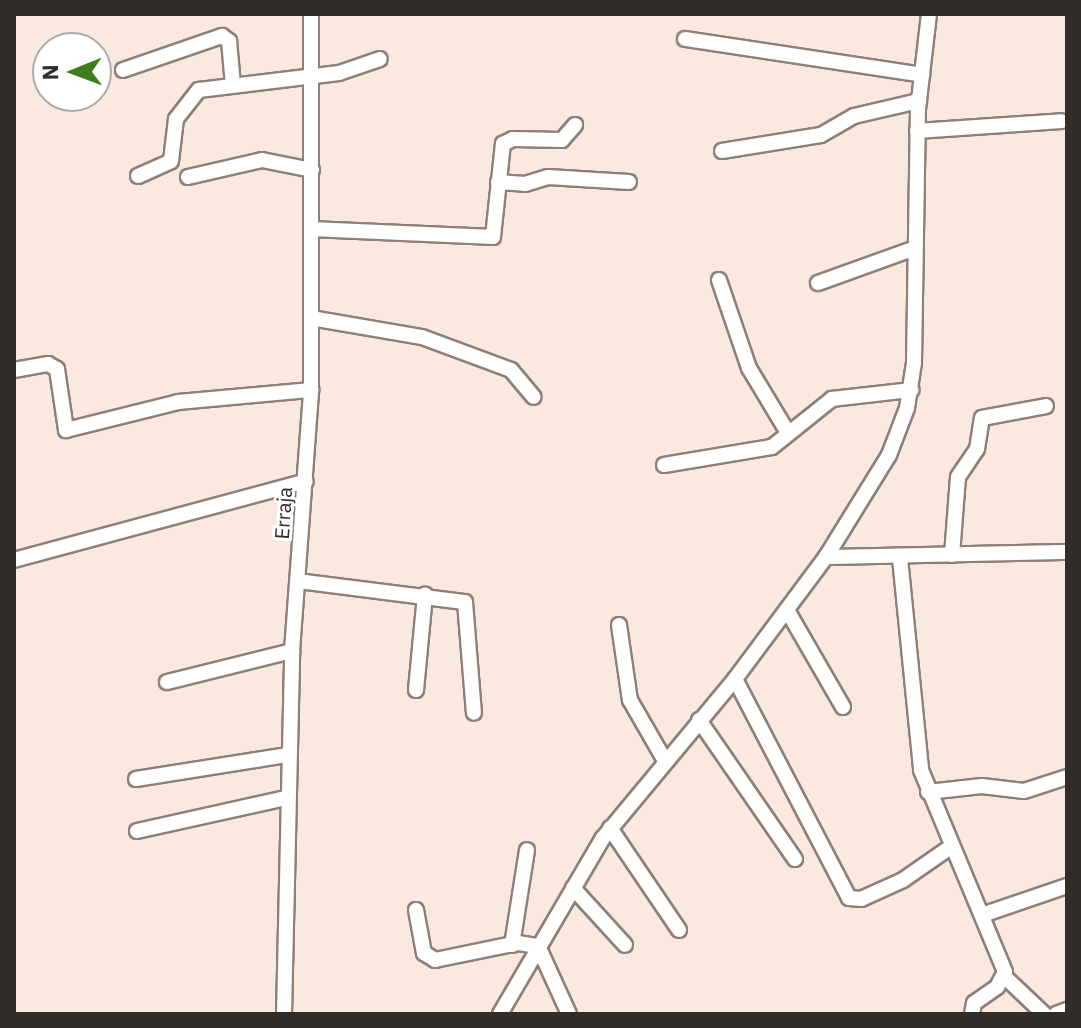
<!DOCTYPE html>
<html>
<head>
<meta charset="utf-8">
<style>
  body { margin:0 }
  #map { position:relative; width:1081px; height:1028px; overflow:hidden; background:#fae9df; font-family:"IBM Plex Sans",sans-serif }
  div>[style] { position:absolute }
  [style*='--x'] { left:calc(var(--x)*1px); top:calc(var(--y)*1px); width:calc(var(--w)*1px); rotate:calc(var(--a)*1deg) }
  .roads { filter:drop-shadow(2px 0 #8f8077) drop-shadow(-2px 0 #8f8077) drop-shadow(0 2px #8f8077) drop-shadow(0 -2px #8f8077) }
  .minor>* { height:14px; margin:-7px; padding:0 7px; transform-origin:7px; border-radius:7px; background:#fff }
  span { translate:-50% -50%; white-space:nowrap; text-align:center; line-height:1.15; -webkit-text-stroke:6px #fff; paint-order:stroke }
  .street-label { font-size:20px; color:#332d29 }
  .frame { position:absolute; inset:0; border:16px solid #332d29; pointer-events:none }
  .north { position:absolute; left:32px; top:32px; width:80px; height:80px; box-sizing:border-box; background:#fff; border:2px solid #adaba9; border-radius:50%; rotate:269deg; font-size:22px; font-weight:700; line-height:32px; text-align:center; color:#332d29 }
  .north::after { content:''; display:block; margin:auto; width:28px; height:36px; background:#3e7d1b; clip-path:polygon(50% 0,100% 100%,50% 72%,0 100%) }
</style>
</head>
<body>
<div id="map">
  <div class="roads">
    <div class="minor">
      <i style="--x:685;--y:39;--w:240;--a:8.6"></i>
      <i style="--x:123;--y:70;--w:105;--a:-19"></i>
      <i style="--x:222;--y:36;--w:9;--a:36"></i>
      <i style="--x:229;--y:41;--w:44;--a:84.8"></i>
      <i style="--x:917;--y:131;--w:145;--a:-3.9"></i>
      <i style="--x:722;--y:151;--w:100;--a:-9.2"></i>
      <i style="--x:821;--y:135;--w:38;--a:-30"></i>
      <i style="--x:854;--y:116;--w:67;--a:-13"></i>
      <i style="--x:138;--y:176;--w:36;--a:-24"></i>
      <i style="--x:171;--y:161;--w:42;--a:-83.2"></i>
      <i style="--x:176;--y:119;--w:37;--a:-52"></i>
      <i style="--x:199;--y:90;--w:141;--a:-6.9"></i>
      <i style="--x:339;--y:73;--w:43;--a:-18.9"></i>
      <i style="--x:188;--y:177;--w:76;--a:-12.9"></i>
      <i style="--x:262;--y:160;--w:51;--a:11.3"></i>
      <i style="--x:498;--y:182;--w:27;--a:4"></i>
      <i style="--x:525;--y:184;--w:24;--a:-17"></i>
      <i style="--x:548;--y:177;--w:81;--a:3.5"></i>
      <i style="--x:312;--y:229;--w:181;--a:2.5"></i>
      <i style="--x:493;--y:237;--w:94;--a:-83.9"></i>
      <i style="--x:503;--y:144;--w:11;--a:-27"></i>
      <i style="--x:513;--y:139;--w:49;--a:1.2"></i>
      <i style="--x:562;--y:140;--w:20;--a:-49"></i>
      <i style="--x:719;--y:280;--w:93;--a:71.2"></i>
      <i style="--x:749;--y:368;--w:76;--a:59"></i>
      <i style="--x:818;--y:283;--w:103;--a:-19.8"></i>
      <i style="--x:311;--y:318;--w:113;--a:9.7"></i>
      <i style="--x:422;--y:337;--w:95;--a:20.3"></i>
      <i style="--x:511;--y:370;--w:35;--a:50"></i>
      <i style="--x:14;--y:370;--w:35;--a:-10"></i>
      <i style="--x:48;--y:364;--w:10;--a:29"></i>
      <i style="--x:57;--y:369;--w:62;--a:81.6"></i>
      <i style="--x:66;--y:430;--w:115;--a:-14"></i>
      <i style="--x:178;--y:402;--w:134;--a:-5.2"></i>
      <i style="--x:664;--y:465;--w:109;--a:-9.5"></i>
      <i style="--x:772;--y:447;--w:77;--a:-38.7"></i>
      <i style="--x:832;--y:399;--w:80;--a:-6.5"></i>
      <i style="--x:952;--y:555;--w:78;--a:-85.6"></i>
      <i style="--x:958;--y:477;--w:34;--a:-56"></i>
      <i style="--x:977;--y:449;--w:31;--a:-81"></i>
      <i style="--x:982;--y:418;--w:65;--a:-10.6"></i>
      <i style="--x:826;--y:557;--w:241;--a:-1.2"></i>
      <i style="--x:900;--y:558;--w:213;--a:84.3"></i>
      <i style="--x:921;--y:770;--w:219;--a:67.4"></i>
      <i style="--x:1005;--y:972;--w:17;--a:118"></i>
      <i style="--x:997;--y:987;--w:28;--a:145"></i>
      <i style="--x:974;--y:1003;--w:11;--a:100"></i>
      <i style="--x:14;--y:560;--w:302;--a:-15.1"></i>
      <i style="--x:298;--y:581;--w:168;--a:7.2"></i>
      <i style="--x:465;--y:602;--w:111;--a:85.4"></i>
      <i style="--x:787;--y:610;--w:112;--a:60"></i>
      <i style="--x:619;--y:625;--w:76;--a:81.7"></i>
      <i style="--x:630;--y:700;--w:68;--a:60"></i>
      <i style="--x:735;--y:679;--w:247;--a:62.5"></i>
      <i style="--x:849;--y:898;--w:12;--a:5"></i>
      <i style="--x:861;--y:899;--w:46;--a:-24.3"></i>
      <i style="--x:903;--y:880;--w:60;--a:-34.8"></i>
      <i style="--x:167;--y:682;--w:129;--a:-13.9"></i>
      <i style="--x:416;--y:690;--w:96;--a:-84.6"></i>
      <i style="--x:699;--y:720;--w:169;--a:55.4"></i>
      <i style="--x:136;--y:779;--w:154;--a:-9"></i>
      <i style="--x:928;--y:792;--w:54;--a:-6.3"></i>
      <i style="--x:982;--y:786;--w:42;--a:6.8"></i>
      <i style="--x:1024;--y:791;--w:45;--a:-18"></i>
      <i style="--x:610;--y:828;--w:123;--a:55.9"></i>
      <i style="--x:137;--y:831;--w:153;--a:-12.5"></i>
      <i style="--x:573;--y:888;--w:77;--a:47.6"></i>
      <i style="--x:416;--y:910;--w:44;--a:79.5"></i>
      <i style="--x:424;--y:953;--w:13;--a:32"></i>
      <i style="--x:435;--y:960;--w:85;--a:-11.6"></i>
      <i style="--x:518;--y:943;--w:20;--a:9"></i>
      <i style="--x:538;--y:946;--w:75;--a:65.5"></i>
      <i style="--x:982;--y:915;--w:90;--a:-18.8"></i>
      <i style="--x:512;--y:945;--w:96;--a:-81"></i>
      <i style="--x:1005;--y:977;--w:54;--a:43.5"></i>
      <i style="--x:284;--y:1014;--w:363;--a:-88.7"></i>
      <i style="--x:292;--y:651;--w:262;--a:-85.8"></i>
      <i style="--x:311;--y:390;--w:376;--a:-90"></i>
      <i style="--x:500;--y:1014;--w:204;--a:-59.7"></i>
      <i style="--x:603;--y:838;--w:207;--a:-50.3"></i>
      <i style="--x:735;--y:679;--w:152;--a:-53.3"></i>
      <i style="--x:826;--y:557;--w:120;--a:-58.3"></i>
      <i style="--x:889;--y:455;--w:50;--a:-69"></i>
      <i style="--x:907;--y:408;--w:46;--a:-81.2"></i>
      <i style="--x:914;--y:363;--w:254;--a:-89.1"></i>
      <i style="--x:918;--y:109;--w:96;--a:-83.4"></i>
      <i style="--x:1056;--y:1014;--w:12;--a:-20"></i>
    </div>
  </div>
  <div class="street-label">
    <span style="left:283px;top:513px;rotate:-86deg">Erraja</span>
  </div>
  <div class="frame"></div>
  <div class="north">N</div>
</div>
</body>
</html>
